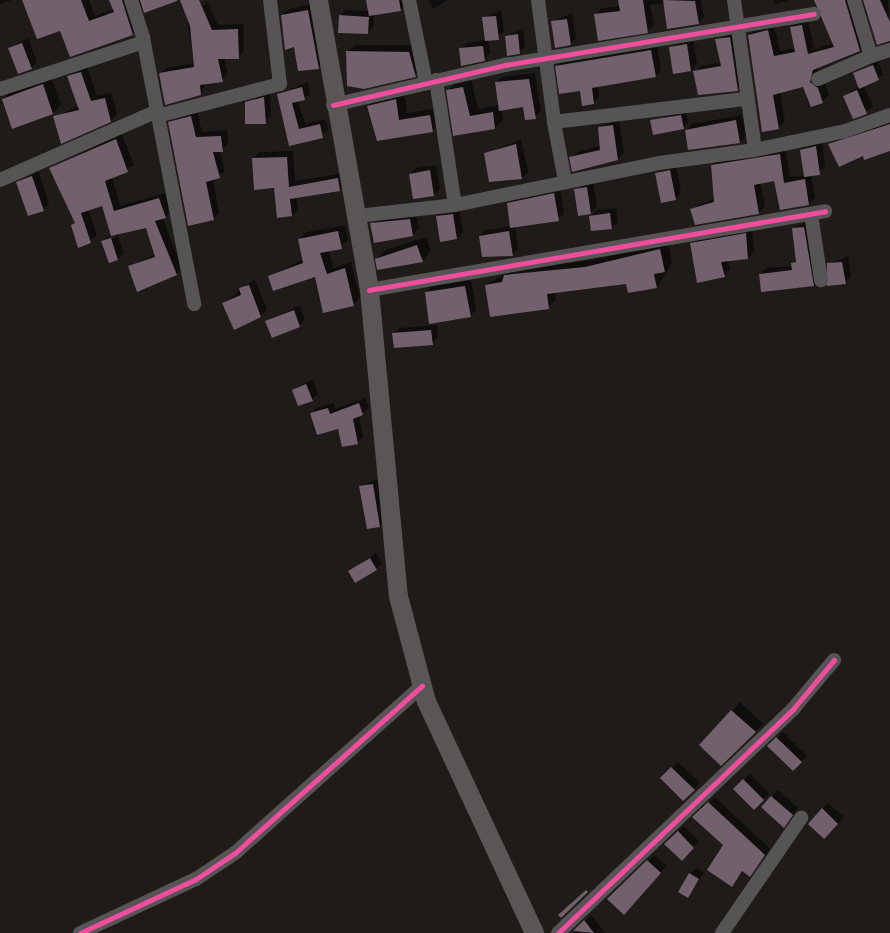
<!DOCTYPE html>
<html>
<head>
<meta charset="utf-8">
<style>
  body { margin:0 }
  #map { position:relative; width:890px; height:933px; overflow:hidden; background:#1e1b18; font-family:Lato,sans-serif }
  div>[style] { position:absolute }
  [style*='--x'] { left:calc(var(--x)*1px); top:calc(var(--y)*1px); width:calc(var(--w)*1px); rotate:calc(var(--a)*1deg) }
  .shadow>* { inset:0; background:#0007 }
  .building>* { inset:0; background:#72606c }
  .minor>* { height:14px; margin:-7px; padding:0 7px; transform-origin:7px; border-radius:7px; background:#565454 }
  .secondary>* { height:19px; margin:-9.5px; padding:0 9.5px; transform-origin:9.5px; border-radius:9.5px; background:#595655 }
  .cycleway>* { height:5px; margin:-2.5px; padding:0 2.5px; transform-origin:2.5px; border-radius:2.5px; background:#ef4d9e }
  span { translate:-50% -50%; white-space:nowrap; text-align:center; line-height:1.15; -webkit-text-stroke:5px #221c14; paint-order:stroke }
</style>
</head>
<body>
<div id="map">
  <div class="shadow">
    <i style="clip-path:polygon(0 0,13px 0,0 4px)"></i>
    <i style="clip-path:polygon(24px 0,89px 0,95px 16px,114px 9px,110px 0,132px 0,138px 28px,132px 34px,60px 29px)"></i>
    <i style="clip-path:polygon(367px 0,406px 0,406px 4px,400px 10px,374px 14px,373px 27px,367px 33px,340px 16px,346px 10px,369px 11px)"></i>
    <i style="clip-path:polygon(429px 0,447px 0,433px 9px)"></i>
    <i style="clip-path:polygon(619px 0,701px 0,704px 17px,698px 23px,665px 3px,650px 5px,654px 25px,648px 31px,596px 14px,602px 8px,620px 6px)"></i>
    <i style="clip-path:polygon(774px 0,791px 0,775px 4px)"></i>
    <i style="clip-path:polygon(818px 0,853px 0,866px 44px,818px 67px,816px 75px,824px 81px,829px 95px,822px 102px,803px 85px,780px 92px,785px 121px,779px 127px,749px 35px,755px 29px,774px 25px,780px 51px,795px 48px,791px 27px,808px 19px,814px 49px,834px 43px)"></i>
    <i style="clip-path:polygon(864px 0,888px 0,890px 42px,878px 44px)"></i>
    <i style="clip-path:polygon(evenodd,207px 1px,218px 25px,243px 24px,244px 51px,238px 57px,224px 58px,228px 74px,222px 80px,206px 82px,201px 94px,160px 74px,166px 68px,194px 63px,186px 13px,207px 1px,206px 2px,207px 4px,191px 11px,191px 9px,206px 2px)"></i>
    <i style="clip-path:polygon(314px 4px,324px 61px,318px 67px,295px 46px,282px 15px,289px 9px)"></i>
    <i style="clip-path:polygon(501px 10px,504px 32px,488px 40px,490px 53px,484px 60px,460px 49px,467px 43px,486px 40px,484px 18px)"></i>
    <i style="clip-path:polygon(572px 13px,576px 38px,570px 44px,552px 22px)"></i>
    <i style="clip-path:polygon(523px 29px,525px 46px,519px 53px,507px 36px)"></i>
    <i style="clip-path:polygon(736px 31px,743px 83px,737px 89px,695px 72px,701px 66px,721px 62px,716px 40px)"></i>
    <i style="clip-path:polygon(28px 38px,37px 62px,31px 68px,10px 48px)"></i>
    <i style="clip-path:polygon(693px 38px,697px 64px,691px 70px,674px 73px,670px 47px)"></i>
    <i style="clip-path:polygon(355px 45px,416px 45px,422px 68px,415px 75px,347px 52px)"></i>
    <i style="clip-path:polygon(657px 45px,661px 70px,655px 76px,598px 85px,599px 97px,593px 103px,557px 66px,563px 60px)"></i>
    <i style="clip-path:polygon(878px 61px,883px 75px,864px 86px,873px 107px,854px 117px,845px 96px,859px 86px,854px 74px)"></i>
    <i style="clip-path:polygon(87px 67px,97px 96px,111px 93px,117px 114px,111px 121px,54px 117px,79px 106px,69px 77px)"></i>
    <i style="clip-path:polygon(535px 73px,541px 111px,535px 117px,524px 105px,501px 109px,503px 120px,495px 128px,454px 135px,448px 91px,456px 83px,471px 79px,478px 109px,500px 105px,496px 83px,502px 77px)"></i>
    <i style="clip-path:polygon(51px 77px,61px 105px,53px 113px,13px 127px,3px 99px,11px 91px)"></i>
    <i style="clip-path:polygon(308px 82px,310px 94px,298px 101px,305px 124px,326px 119px,328px 131px,290px 145px,279px 94px)"></i>
    <i style="clip-path:polygon(270px 92px,271px 116px,265px 122px,246px 103px)"></i>
    <i style="clip-path:polygon(404px 92px,407px 113px,438px 108px,441px 122px,432px 131px,378px 140px,368px 106px,376px 98px)"></i>
    <i style="clip-path:polygon(197px 111px,202px 132px,227px 130px,228px 144px,220px 151px,225px 171px,213px 179px,219px 213px,213px 219px,169px 123px)"></i>
    <i style="clip-path:polygon(686px 111px,688px 123px,683px 128px,652px 121px)"></i>
    <i style="clip-path:polygon(742px 115px,746px 136px,740px 142px,686px 130px,692px 124px)"></i>
    <i style="clip-path:polygon(619px 120px,624px 153px,617px 159px,571px 158px,577px 152px,601px 146px,599px 127px)"></i>
    <i style="clip-path:polygon(890px 121px,890px 150px,863px 154px,829px 144px)"></i>
    <i style="clip-path:polygon(evenodd,122px 134px,134px 165px,112px 177px,120px 206px,165px 193px,171px 211px,163px 219px,182px 268px,176px 274px,130px 267px,155px 254px,147px 226px,117px 233px,124px 253px,118px 259px,103px 241px,111px 234px,103px 204px,88px 209px,97px 236px,79px 246px,72px 225px,75px 222px,51px 168px,122px 134px,116px 234px,117px 237px,108px 240px,108px 237px,116px 234px)"></i>
    <i style="clip-path:polygon(521px 139px,528px 172px,522px 178px,490px 180px,485px 154px)"></i>
    <i style="clip-path:polygon(822px 141px,825px 168px,811px 175px,815px 198px,809px 204px,781px 209px,775px 180px,760px 182px,765px 206px,759px 212px,691px 209px,715px 198px,712px 165px,718px 159px,785px 148px,790px 177px,804px 175px,801px 150px)"></i>
    <i style="clip-path:polygon(293px 151px,295px 181px,344px 173px,346px 183px,340px 189px,296px 197px,298px 209px,292px 215px,253px 159px,259px 152px)"></i>
    <i style="clip-path:polygon(436px 165px,440px 189px,434px 195px,414px 198px,410px 174px,416px 168px)"></i>
    <i style="clip-path:polygon(676px 165px,681px 193px,675px 199px,657px 173px)"></i>
    <i style="clip-path:polygon(38px 171px,49px 204px,43px 210px,18px 183px)"></i>
    <i style="clip-path:polygon(593px 181px,597px 206px,591px 212px,575px 190px)"></i>
    <i style="clip-path:polygon(560px 188px,564px 213px,558px 219px,515px 226px,518px 249px,512px 255px,480px 236px,486px 230px,511px 226px,508px 204px,514px 198px)"></i>
    <i style="clip-path:polygon(616px 208px,618px 222px,612px 228px,591px 216px,597px 210px)"></i>
    <i style="clip-path:polygon(459px 209px,463px 232px,457px 238px,437px 216px,443px 210px)"></i>
    <i style="clip-path:polygon(416px 213px,419px 228px,413px 235px,372px 224px,378px 218px)"></i>
    <i style="clip-path:polygon(810px 221px,820px 278px,814px 284px,762px 290px,760px 274px,766px 268px,792px 266px,796px 259px,793px 228px)"></i>
    <i style="clip-path:polygon(345px 225px,348px 241px,328px 250px,334px 268px,351px 262px,360px 298px,353px 304px,316px 275px,270px 277px,303px 259px,299px 239px,306px 232px)"></i>
    <i style="clip-path:polygon(752px 228px,754px 252px,748px 258px,728px 260px,730px 269px,724px 275px,692px 244px,698px 238px)"></i>
    <i style="clip-path:polygon(426px 237px,431px 251px,422px 261px,376px 259px,386px 250px)"></i>
    <i style="clip-path:polygon(668px 242px,672px 263px,657px 287px,627px 283px,555px 292px,556px 300px,548px 308px,486px 285px,514px 268px,594px 260px)"></i>
    <i style="clip-path:polygon(848px 256px,851px 277px,845px 283px,829px 264px)"></i>
    <i style="clip-path:polygon(255px 279px,267px 310px,260px 316px,224px 303px)"></i>
    <i style="clip-path:polygon(471px 280px,476px 310px,470px 316px,426px 292px,432px 286px)"></i>
    <i style="clip-path:polygon(300px 305px,305px 320px,299px 326px,267px 321px)"></i>
    <i style="clip-path:polygon(437px 325px,438px 337px,432px 344px,394px 334px,400px 328px)"></i>
    <i style="clip-path:polygon(313px 379px,318px 394px,312px 400px,293px 390px)"></i>
    <i style="clip-path:polygon(365px 398px,369px 408px,359px 415px,363px 437px,357px 443px,312px 413px,318px 407px,334px 403px,336px 409px)"></i>
    <i style="clip-path:polygon(379px 478px,386px 519px,380px 526px,360px 487px)"></i>
    <i style="clip-path:polygon(376px 553px,382px 563px,376px 569px,349px 571px)"></i>
    <i style="clip-path:polygon(740px 702px,763px 724px,721px 764px,701px 745px)"></i>
    <i style="clip-path:polygon(783px 732px,807px 756px,793px 769px,769px 746px)"></i>
    <i style="clip-path:polygon(678px 762px,700px 783px,683px 800px,662px 778px)"></i>
    <i style="clip-path:polygon(750px 774px,769px 793px,754px 809px,735px 789px)"></i>
    <i style="clip-path:polygon(778px 790px,798px 808px,784px 826px,763px 807px)"></i>
    <i style="clip-path:polygon(715px 797px,770px 849px,750px 875px,744px 870px,732px 885px,724px 844px,694px 817px)"></i>
    <i style="clip-path:polygon(828px 803px,844px 817px,824px 838px,809px 824px)"></i>
    <i style="clip-path:polygon(684px 826px,699px 841px,682px 859px,666px 844px)"></i>
    <i style="clip-path:polygon(654px 855px,666px 866px,630px 908px,609px 899px)"></i>
    <i style="clip-path:polygon(696px 868px,704px 873px,688px 896px,690px 874px)"></i>
    <i style="clip-path:polygon(591px 915px,605px 933px,573px 933px)"></i>
  </div>
  <div class="building">
    <i style="clip-path:polygon(22px 0,81px 0,89px 21px,114px 12px,109px 0,122px 0,133px 35px,70px 57px,60px 31px,37px 39px)"></i>
    <i style="clip-path:polygon(140px 0,177px 0,177px 1px,144px 13px)"></i>
    <i style="clip-path:polygon(180px 0,199px 0,212px 30px,238px 29px,239px 59px,218px 59px,223px 82px,200px 85px,201px 95px,165px 105px,159px 73px,194px 67px,190px 26px)"></i>
    <i style="clip-path:polygon(366px 0,399px 0,401px 11px,369px 16px)"></i>
    <i style="clip-path:polygon(618px 0,643px 0,648px 33px,598px 41px,594px 14px,620px 11px)"></i>
    <i style="clip-path:polygon(663px 0,695px 1px,699px 24px,667px 29px)"></i>
    <i style="clip-path:polygon(814px 0,845px 0,860px 51px,813px 70px,810px 82px,818px 88px,823px 103px,811px 107px,803px 87px,773px 95px,779px 129px,762px 132px,748px 35px,768px 30px,774px 56px,795px 52px,790px 27px,802px 25px,808px 54px,834px 47px)"></i>
    <i style="clip-path:polygon(863px 0,880px 0,890px 22px,890px 41px,877px 45px)"></i>
    <i style="clip-path:polygon(308px 10px,319px 69px,298px 71px,294px 47px,285px 50px,281px 15px)"></i>
    <i style="clip-path:polygon(339px 15px,369px 17px,368px 34px,338px 33px)"></i>
    <i style="clip-path:polygon(496px 16px,499px 40px,485px 41px,482px 17px)"></i>
    <i style="clip-path:polygon(567px 19px,571px 45px,555px 48px,551px 21px)"></i>
    <i style="clip-path:polygon(518px 34px,520px 54px,507px 56px,505px 36px)"></i>
    <i style="clip-path:polygon(730px 37px,738px 91px,698px 95px,693px 71px,721px 66px,715px 39px)"></i>
    <i style="clip-path:polygon(22px 43px,32px 69px,18px 74px,8px 48px)"></i>
    <i style="clip-path:polygon(687px 44px,691px 71px,673px 74px,669px 47px)"></i>
    <i style="clip-path:polygon(483px 46px,485px 61px,461px 66px,459px 48px)"></i>
    <i style="clip-path:polygon(651px 50px,656px 77px,592px 88px,594px 104px,582px 106px,580px 91px,559px 94px,555px 66px)"></i>
    <i style="clip-path:polygon(346px 51px,409px 52px,416px 77px,364px 89px,347px 86px)"></i>
    <i style="clip-path:polygon(873px 65px,879px 80px,859px 89px,853px 73px)"></i>
    <i style="clip-path:polygon(81px 72px,91px 101px,105px 98px,111px 122px,61px 144px,53px 116px,79px 110px,67px 76px)"></i>
    <i style="clip-path:polygon(529px 79px,536px 119px,525px 120px,523px 107px,499px 111px,495px 82px)"></i>
    <i style="clip-path:polygon(43px 84px,53px 114px,12px 129px,2px 99px)"></i>
    <i style="clip-path:polygon(302px 87px,305px 100px,292px 103px,299px 129px,320px 124px,323px 138px,289px 146px,277px 94px)"></i>
    <i style="clip-path:polygon(463px 87px,470px 116px,493px 112px,495px 129px,453px 136px,446px 90px)"></i>
    <i style="clip-path:polygon(857px 90px,867px 114px,853px 119px,843px 96px)"></i>
    <i style="clip-path:polygon(264px 97px,266px 124px,245px 124px,245px 102px)"></i>
    <i style="clip-path:polygon(396px 99px,399px 120px,430px 115px,433px 132px,377px 141px,367px 106px)"></i>
    <i style="clip-path:polygon(681px 115px,684px 129px,653px 135px,650px 120px)"></i>
    <i style="clip-path:polygon(191px 116px,196px 137px,221px 136px,223px 152px,213px 152px,220px 178px,206px 182px,214px 220px,188px 226px,168px 122px)"></i>
    <i style="clip-path:polygon(736px 120px,740px 143px,688px 150px,685px 130px)"></i>
    <i style="clip-path:polygon(890px 124px,890px 151px,864px 160px,863px 156px,839px 167px,828px 144px)"></i>
    <i style="clip-path:polygon(613px 125px,618px 160px,572px 172px,569px 157px,600px 150px,598px 127px)"></i>
    <i style="clip-path:polygon(116px 139px,128px 172px,105px 181px,114px 211px,159px 198px,166px 218px,155px 221px,177px 275px,137px 292px,128px 266px,155px 257px,146px 228px,111px 236px,102px 206px,81px 213px,91px 243px,78px 248px,71px 225px,75px 223px,49px 168px)"></i>
    <i style="clip-path:polygon(516px 144px,522px 179px,489px 182px,484px 153px)"></i>
    <i style="clip-path:polygon(816px 146px,820px 175px,804px 177px,800px 150px)"></i>
    <i style="clip-path:polygon(780px 154px,784px 183px,805px 179px,809px 205px,780px 210px,774px 181px,754px 185px,759px 214px,695px 225px,690px 209px,714px 202px,711px 165px)"></i>
    <i style="clip-path:polygon(287px 157px,289px 187px,338px 178px,340px 191px,290px 199px,292px 216px,277px 218px,274px 188px,254px 190px,252px 158px)"></i>
    <i style="clip-path:polygon(430px 170px,434px 196px,413px 199px,409px 174px)"></i>
    <i style="clip-path:polygon(670px 170px,676px 200px,661px 203px,655px 173px)"></i>
    <i style="clip-path:polygon(32px 176px,44px 211px,28px 216px,16px 182px)"></i>
    <i style="clip-path:polygon(587px 187px,591px 214px,578px 216px,574px 189px)"></i>
    <i style="clip-path:polygon(554px 193px,559px 221px,510px 228px,507px 203px)"></i>
    <i style="clip-path:polygon(610px 213px,612px 229px,591px 231px,589px 216px)"></i>
    <i style="clip-path:polygon(453px 214px,457px 239px,440px 242px,436px 216px)"></i>
    <i style="clip-path:polygon(410px 219px,413px 236px,374px 243px,370px 223px)"></i>
    <i style="clip-path:polygon(804px 227px,814px 286px,761px 292px,759px 274px,792px 270px,791px 263px,796px 262px,792px 228px)"></i>
    <i style="clip-path:polygon(338px 231px,342px 249px,320px 253px,327px 274px,345px 268px,354px 306px,323px 313px,315px 277px,273px 291px,268px 276px,303px 263px,298px 239px)"></i>
    <i style="clip-path:polygon(509px 231px,513px 256px,482px 257px,479px 236px)"></i>
    <i style="clip-path:polygon(746px 233px,748px 259px,721px 262px,725px 277px,697px 283px,690px 243px)"></i>
    <i style="clip-path:polygon(111px 238px,118px 260px,109px 263px,101px 241px)"></i>
    <i style="clip-path:polygon(417px 245px,423px 262px,377px 270px,375px 259px)"></i>
    <i style="clip-path:polygon(660px 249px,665px 272px,654px 274px,657px 288px,628px 293px,626px 284px,547px 294px,549px 309px,490px 317px,485px 285px,502px 282px,504px 275px,585px 267px)"></i>
    <i style="clip-path:polygon(842px 262px,846px 284px,827px 286px,827px 263px)"></i>
    <i style="clip-path:polygon(249px 285px,261px 317px,234px 330px,222px 303px,241px 295px,239px 288px)"></i>
    <i style="clip-path:polygon(465px 286px,471px 317px,429px 324px,425px 292px)"></i>
    <i style="clip-path:polygon(294px 310px,300px 327px,272px 338px,265px 321px)"></i>
    <i style="clip-path:polygon(431px 330px,433px 345px,394px 348px,392px 333px)"></i>
    <i style="clip-path:polygon(306px 384px,313px 401px,298px 406px,292px 390px)"></i>
    <i style="clip-path:polygon(359px 403px,363px 415px,353px 419px,358px 444px,342px 447px,338px 429px,317px 435px,310px 413px,328px 408px,330px 414px)"></i>
    <i style="clip-path:polygon(373px 484px,380px 527px,367px 529px,359px 486px)"></i>
    <i style="clip-path:polygon(370px 558px,377px 570px,355px 583px,348px 571px)"></i>
    <i style="clip-path:polygon(731px 710px,756px 732px,721px 766px,699px 745px)"></i>
    <i style="clip-path:polygon(776px 737px,802px 762px,793px 771px,767px 746px)"></i>
    <i style="clip-path:polygon(671px 767px,695px 790px,683px 801px,660px 778px)"></i>
    <i style="clip-path:polygon(743px 779px,764px 800px,754px 810px,733px 789px)"></i>
    <i style="clip-path:polygon(771px 796px,793px 815px,784px 828px,761px 807px)"></i>
    <i style="clip-path:polygon(708px 802px,765px 855px,750px 877px,742px 871px,732px 887px,707px 870px,723px 845px,692px 817px)"></i>
    <i style="clip-path:polygon(822px 808px,838px 824px,824px 839px,808px 824px)"></i>
    <i style="clip-path:polygon(678px 831px,694px 848px,682px 861px,664px 844px)"></i>
    <i style="clip-path:polygon(647px 860px,661px 873px,624px 915px,607px 899px)"></i>
    <i style="clip-path:polygon(689px 873px,699px 879px,688px 898px,678px 892px)"></i>
    <i style="clip-path:polygon(586px 890px,588px 892px,561px 918px,558px 915px)"></i>
    <i style="clip-path:polygon(584px 920px,594px 933px,573px 931px)"></i>
  </div>
  <div class="minor">
    <i style="--x:131;--y:0;--w:40;--a:72"></i>
    <i style="--x:143;--y:38;--w:271;--a:79.1"></i>
    <i style="--x:409;--y:0;--w:85;--a:78.4"></i>
    <i style="--x:538;--y:0;--w:123;--a:82.5"></i>
    <i style="--x:734;--y:0;--w:151;--a:82"></i>
    <i style="--x:755;--y:150;--w:92;--a:-11.9"></i>
    <i style="--x:845;--y:131;--w:48;--a:-19.6"></i>
    <i style="--x:871;--y:56;--w:20;--a:-18"></i>
    <i style="--x:818;--y:79;--w:58;--a:-23.5"></i>
    <i style="--x:871;--y:56;--w:59;--a:-106.9"></i>
    <i style="--x:436;--y:80;--w:126;--a:81.4"></i>
    <i style="--x:0;--y:89;--w:151;--a:-18.1"></i>
    <i style="--x:333;--y:105;--w:177;--a:-13.1"></i>
    <i style="--x:505;--y:65;--w:313;--a:-9.4"></i>
    <i style="--x:0;--y:180;--w:169;--a:-23.7"></i>
    <i style="--x:155;--y:112;--w:7;--a:27"></i>
    <i style="--x:161;--y:115;--w:123;--a:-14.6"></i>
    <i style="--x:280;--y:84;--w:85;--a:-96.8"></i>
    <i style="--x:565;--y:181;--w:60;--a:-100.6"></i>
    <i style="--x:554;--y:122;--w:192;--a:-6.9"></i>
    <i style="--x:811;--y:214;--w:67;--a:81.4"></i>
    <i style="--x:357;--y:216;--w:99;--a:-6.4"></i>
    <i style="--x:455;--y:205;--w:208;--a:-11.6"></i>
    <i style="--x:659;--y:163;--w:97;--a:-7.7"></i>
    <i style="--x:369;--y:290;--w:463;--a:-9.8"></i>
    <i style="--x:80;--y:933;--w:128;--a:-25"></i>
    <i style="--x:196;--y:879;--w:47;--a:-33.7"></i>
    <i style="--x:235;--y:853;--w:251;--a:-41.8"></i>
    <i style="--x:558;--y:933;--w:325;--a:-43.6"></i>
    <i style="--x:793;--y:709;--w:64;--a:-50.1"></i>
    <i style="--x:722;--y:933;--w:140;--a:-55.5"></i>
  </div>
  <div class="secondary">
    <i style="--x:318;--y:0;--w:294;--a:80"></i>
    <i style="--x:369;--y:290;--w:307;--a:84.6"></i>
    <i style="--x:398;--y:596;--w:109;--a:75.1"></i>
    <i style="--x:426;--y:701;--w:256;--a:65"></i>
  </div>
  <div class="cycleway">
    <i style="--x:333;--y:105;--w:177;--a:-13.1"></i>
    <i style="--x:505;--y:65;--w:313;--a:-9.4"></i>
    <i style="--x:369;--y:290;--w:463;--a:-9.8"></i>
    <i style="--x:80;--y:933;--w:128;--a:-25"></i>
    <i style="--x:196;--y:879;--w:47;--a:-33.7"></i>
    <i style="--x:235;--y:853;--w:251;--a:-41.8"></i>
    <i style="--x:558;--y:933;--w:325;--a:-43.6"></i>
    <i style="--x:793;--y:709;--w:64;--a:-50.1"></i>
  </div>
</div>
</body>
</html>
